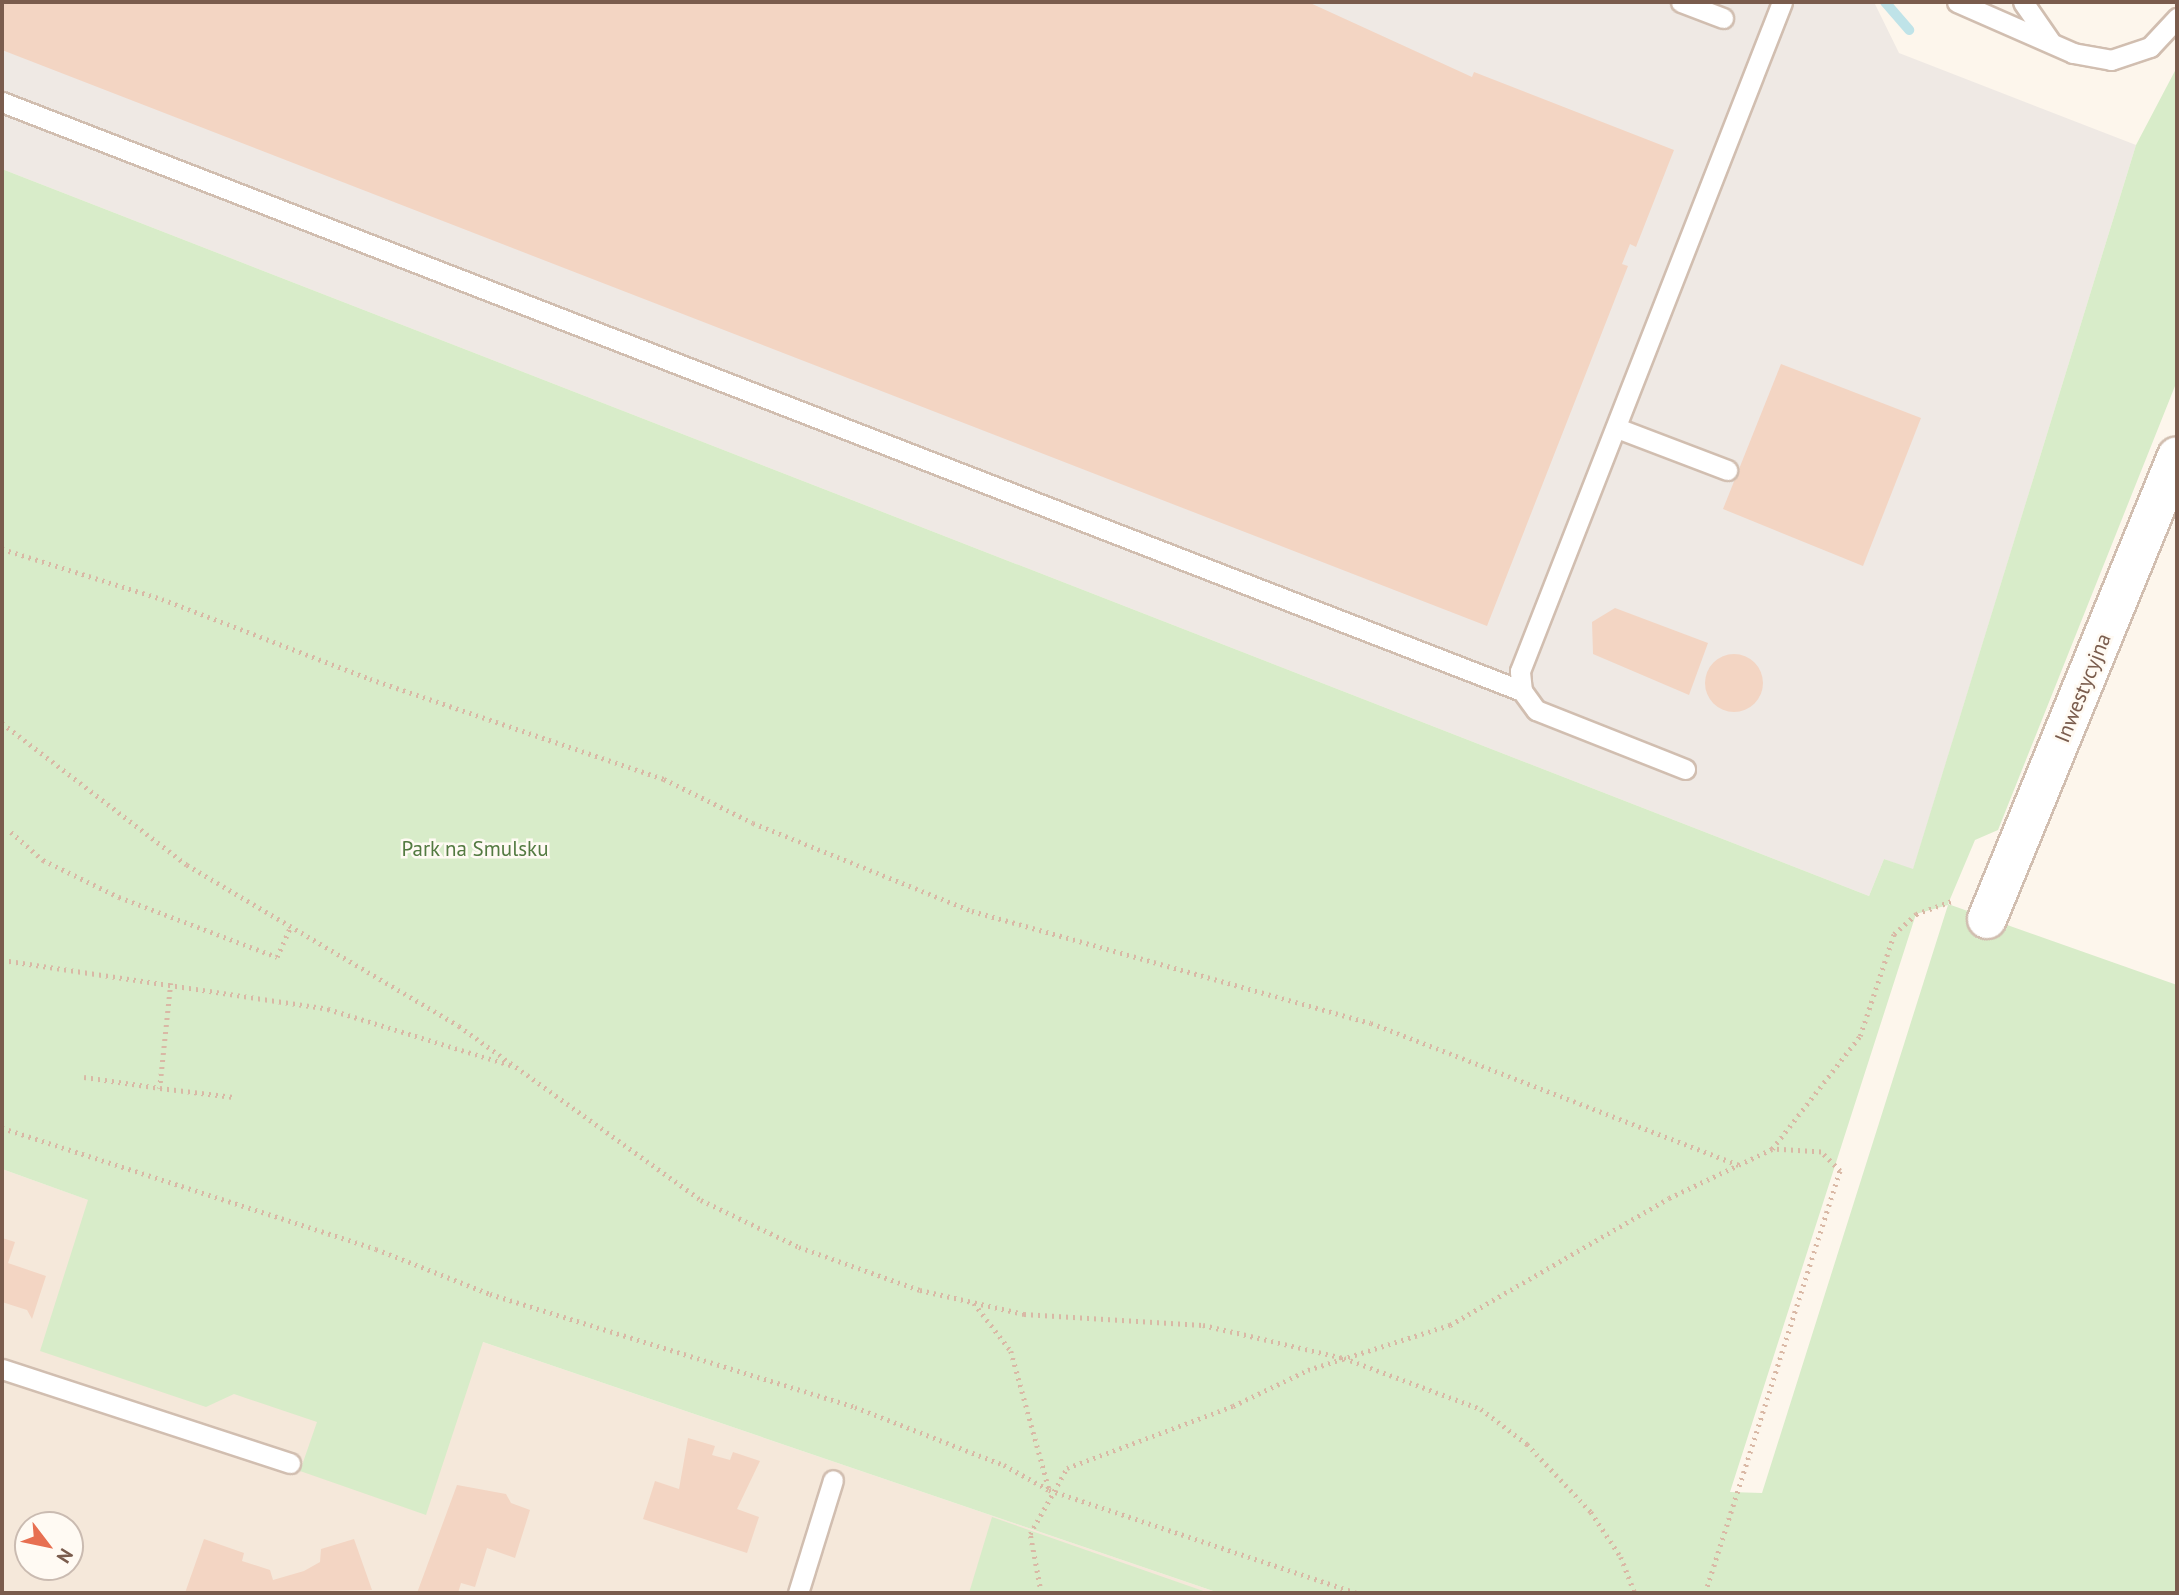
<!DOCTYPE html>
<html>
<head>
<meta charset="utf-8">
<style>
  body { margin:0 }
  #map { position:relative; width:2179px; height:1595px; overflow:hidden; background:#fdf6ec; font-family:"PT Sans",sans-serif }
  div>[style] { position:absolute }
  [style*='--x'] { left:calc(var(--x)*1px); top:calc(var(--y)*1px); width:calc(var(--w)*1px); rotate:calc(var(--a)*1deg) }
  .residential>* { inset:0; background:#f5e8da }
  .industrial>* { inset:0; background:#efe9e4 }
  .green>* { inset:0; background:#d8ecc9 }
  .stream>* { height:10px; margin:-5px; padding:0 5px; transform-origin:5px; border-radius:5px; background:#bfe3e8 }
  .building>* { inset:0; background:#f3d5c3 }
  .round { border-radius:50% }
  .path>* { height:4.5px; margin-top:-2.25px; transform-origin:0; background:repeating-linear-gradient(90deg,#d9b8a5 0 2px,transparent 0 7px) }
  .roads { filter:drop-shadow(2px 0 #d1beb0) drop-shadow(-2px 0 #d1beb0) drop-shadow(0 2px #d1beb0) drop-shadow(0 -2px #d1beb0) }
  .service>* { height:19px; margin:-9.5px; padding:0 9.5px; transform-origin:9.5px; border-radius:9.5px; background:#fff }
  .minor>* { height:38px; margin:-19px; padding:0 19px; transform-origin:19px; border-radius:19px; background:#fff }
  span { translate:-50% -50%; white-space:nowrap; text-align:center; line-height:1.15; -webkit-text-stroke:5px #fffaf3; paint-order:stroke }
  .street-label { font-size:21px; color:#7a5c4d }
  .park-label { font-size:21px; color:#537a41 }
  .frame { position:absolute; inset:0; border:4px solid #7a5c4d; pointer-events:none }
  .north { position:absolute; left:14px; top:1511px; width:70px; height:70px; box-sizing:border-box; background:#fffaf3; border:2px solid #cabbb1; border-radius:50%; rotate:122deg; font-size:19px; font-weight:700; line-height:28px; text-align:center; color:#7a5c4d }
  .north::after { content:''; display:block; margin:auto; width:24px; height:32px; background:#e76f51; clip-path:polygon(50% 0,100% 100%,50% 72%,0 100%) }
</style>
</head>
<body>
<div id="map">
  <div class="residential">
    <i style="clip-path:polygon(evenodd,2px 1169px,483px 1342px,1219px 1593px,2px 1593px,2px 1169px,28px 1525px,70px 1525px,70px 1567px,28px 1567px,28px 1525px)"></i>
  </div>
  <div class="industrial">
    <i style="clip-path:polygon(2px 2px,1874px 2px,1899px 53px,2136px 145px,1913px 870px,1884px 859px,1869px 896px,2px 169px)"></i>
  </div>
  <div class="green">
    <i style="clip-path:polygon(evenodd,2177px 67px,2177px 381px,1998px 830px,1975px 840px,1948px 904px,2177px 985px,2177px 1593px,1219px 1593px,483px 1342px,426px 1515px,300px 1471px,317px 1422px,234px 1394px,206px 1407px,40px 1351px,88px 1200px,2px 1169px,2px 169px,1869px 896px,1884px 859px,1913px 869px,2136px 145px,2177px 67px,1948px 905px,1762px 1493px,1730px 1492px,1916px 914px,1948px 905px)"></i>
    <i style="clip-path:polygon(992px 1517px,1209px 1593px,969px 1593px)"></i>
  </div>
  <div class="stream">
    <i style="--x:1885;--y:2;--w:37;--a:49"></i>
  </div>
  <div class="building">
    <i style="clip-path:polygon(2px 2px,1308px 2px,1472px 77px,1474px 72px,1674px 150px,1636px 247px,1630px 244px,1622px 264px,1628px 266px,1487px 626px,2px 50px)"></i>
    <i style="clip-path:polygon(1781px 364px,1921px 418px,1863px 566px,1723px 509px)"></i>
    <i style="clip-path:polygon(1615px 608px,1708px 643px,1689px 695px,1593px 654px,1592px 622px)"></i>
    <i class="round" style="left:1705px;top:654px;width:58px;height:58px"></i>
    <i style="clip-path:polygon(2px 1238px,15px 1242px,8px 1263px,46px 1276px,32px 1319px,27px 1310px,2px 1302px)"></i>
    <i style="clip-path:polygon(688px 1438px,715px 1446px,712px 1455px,730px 1460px,733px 1452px,760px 1461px,737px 1509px,759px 1517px,747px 1553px,643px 1519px,655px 1481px,679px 1489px)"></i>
    <i style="clip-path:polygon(457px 1485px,506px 1494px,511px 1503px,530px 1510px,515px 1558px,487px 1548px,475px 1587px,461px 1583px,458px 1593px,417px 1593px)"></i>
    <i style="clip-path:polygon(204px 1539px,244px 1553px,242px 1561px,270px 1570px,273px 1580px,304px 1571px,320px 1562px,321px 1549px,354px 1539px,372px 1590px,185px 1593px)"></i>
  </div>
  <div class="path">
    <i style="--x:2;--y:549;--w:168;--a:17.4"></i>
    <i style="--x:162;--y:599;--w:223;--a:21"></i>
    <i style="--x:370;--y:679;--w:311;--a:18.8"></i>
    <i style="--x:664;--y:779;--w:99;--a:26.3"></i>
    <i style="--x:753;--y:823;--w:236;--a:21.9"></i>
    <i style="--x:972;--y:911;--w:414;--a:15.7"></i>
    <i style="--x:1371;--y:1023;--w:394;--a:21.1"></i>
    <i style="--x:2;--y:723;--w:233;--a:37.5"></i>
    <i style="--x:187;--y:865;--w:316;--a:30.6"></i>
    <i style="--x:459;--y:1026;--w:298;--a:35.7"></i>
    <i style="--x:701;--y:1200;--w:109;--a:25.6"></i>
    <i style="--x:799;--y:1247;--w:128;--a:19.6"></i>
    <i style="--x:920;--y:1290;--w:107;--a:13"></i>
    <i style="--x:1024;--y:1314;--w:179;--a:3.5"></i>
    <i style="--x:1203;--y:1325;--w:145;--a:13.2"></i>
    <i style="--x:1344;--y:1358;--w:146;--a:20.4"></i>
    <i style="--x:1481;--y:1409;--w:58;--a:37.3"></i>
    <i style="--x:1527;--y:1444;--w:93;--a:46.7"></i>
    <i style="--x:1591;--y:1512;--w:54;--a:56.3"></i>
    <i style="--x:1621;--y:1557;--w:39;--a:69"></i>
    <i style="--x:11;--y:832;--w:43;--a:41.2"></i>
    <i style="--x:43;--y:860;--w:85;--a:26"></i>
    <i style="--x:119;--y:897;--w:169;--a:20.8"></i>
    <i style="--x:277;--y:957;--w:34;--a:-66"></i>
    <i style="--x:2;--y:960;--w:330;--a:8.5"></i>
    <i style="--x:328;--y:1009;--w:194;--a:17.1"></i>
    <i style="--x:171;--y:983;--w:106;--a:96"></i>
    <i style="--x:160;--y:1088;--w:74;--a:7"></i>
    <i style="--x:84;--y:1077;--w:77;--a:8.2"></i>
    <i style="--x:2;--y:1128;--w:393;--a:17.9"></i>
    <i style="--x:376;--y:1249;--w:123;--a:21.5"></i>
    <i style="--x:490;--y:1294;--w:382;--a:17.2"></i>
    <i style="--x:855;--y:1407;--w:160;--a:21.3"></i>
    <i style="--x:1004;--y:1465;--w:51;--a:29.1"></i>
    <i style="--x:1049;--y:1490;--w:325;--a:18.5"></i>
    <i style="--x:974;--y:1303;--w:61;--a:52.4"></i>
    <i style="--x:1011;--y:1351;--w:143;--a:74.6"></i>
    <i style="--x:1041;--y:1593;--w:60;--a:-100.6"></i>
    <i style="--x:1030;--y:1534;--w:76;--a:-60.7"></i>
    <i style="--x:1067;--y:1468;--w:177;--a:-20.5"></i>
    <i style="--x:1233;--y:1406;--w:83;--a:-25.6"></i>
    <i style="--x:1308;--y:1370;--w:149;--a:-17.6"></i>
    <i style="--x:1450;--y:1325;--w:253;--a:-30.1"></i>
    <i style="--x:1669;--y:1198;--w:114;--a:-25.4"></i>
    <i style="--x:1772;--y:1149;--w:143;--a:-52.1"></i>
    <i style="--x:1860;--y:1036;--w:108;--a:-71.6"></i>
    <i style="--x:1894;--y:934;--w:30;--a:-42"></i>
    <i style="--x:1916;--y:914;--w:37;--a:-20"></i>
    <i style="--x:1705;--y:1593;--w:443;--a:-72.3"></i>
    <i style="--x:1840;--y:1171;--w:27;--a:-135"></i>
    <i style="--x:1821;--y:1152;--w:49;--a:-176.5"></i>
  </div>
  <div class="roads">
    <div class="service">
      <i style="--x:1681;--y:2;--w:45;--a:20.9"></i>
      <i style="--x:1957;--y:2;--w:127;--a:23.7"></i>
      <i style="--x:2073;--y:53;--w:39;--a:10"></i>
      <i style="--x:2111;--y:60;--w:41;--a:-18.4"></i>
      <i style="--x:2150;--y:47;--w:40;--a:-47"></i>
      <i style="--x:2023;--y:2;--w:47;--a:55.3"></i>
      <i style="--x:2;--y:102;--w:1630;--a:21.18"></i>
      <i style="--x:1617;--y:428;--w:118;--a:20.9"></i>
      <i style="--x:1685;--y:769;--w:160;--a:-158.4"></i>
      <i style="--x:1536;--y:710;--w:24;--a:-126"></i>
      <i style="--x:1522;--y:691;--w:20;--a:-96"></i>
      <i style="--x:1520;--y:671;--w:718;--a:-68.61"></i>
      <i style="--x:2;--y:1369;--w:303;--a:18.1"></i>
      <i style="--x:798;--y:1593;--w:118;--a:-72.8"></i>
    </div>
    <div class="minor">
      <i style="--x:1987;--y:919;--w:500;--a:-67.69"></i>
    </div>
  </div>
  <div class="street-label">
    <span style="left:2083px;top:688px;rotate:-68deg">Inwestycyjna</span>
  </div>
  <div class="park-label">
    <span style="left:475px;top:849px">Park na Smulsku</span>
  </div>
  <div class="frame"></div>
  <div class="north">N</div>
</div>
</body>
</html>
